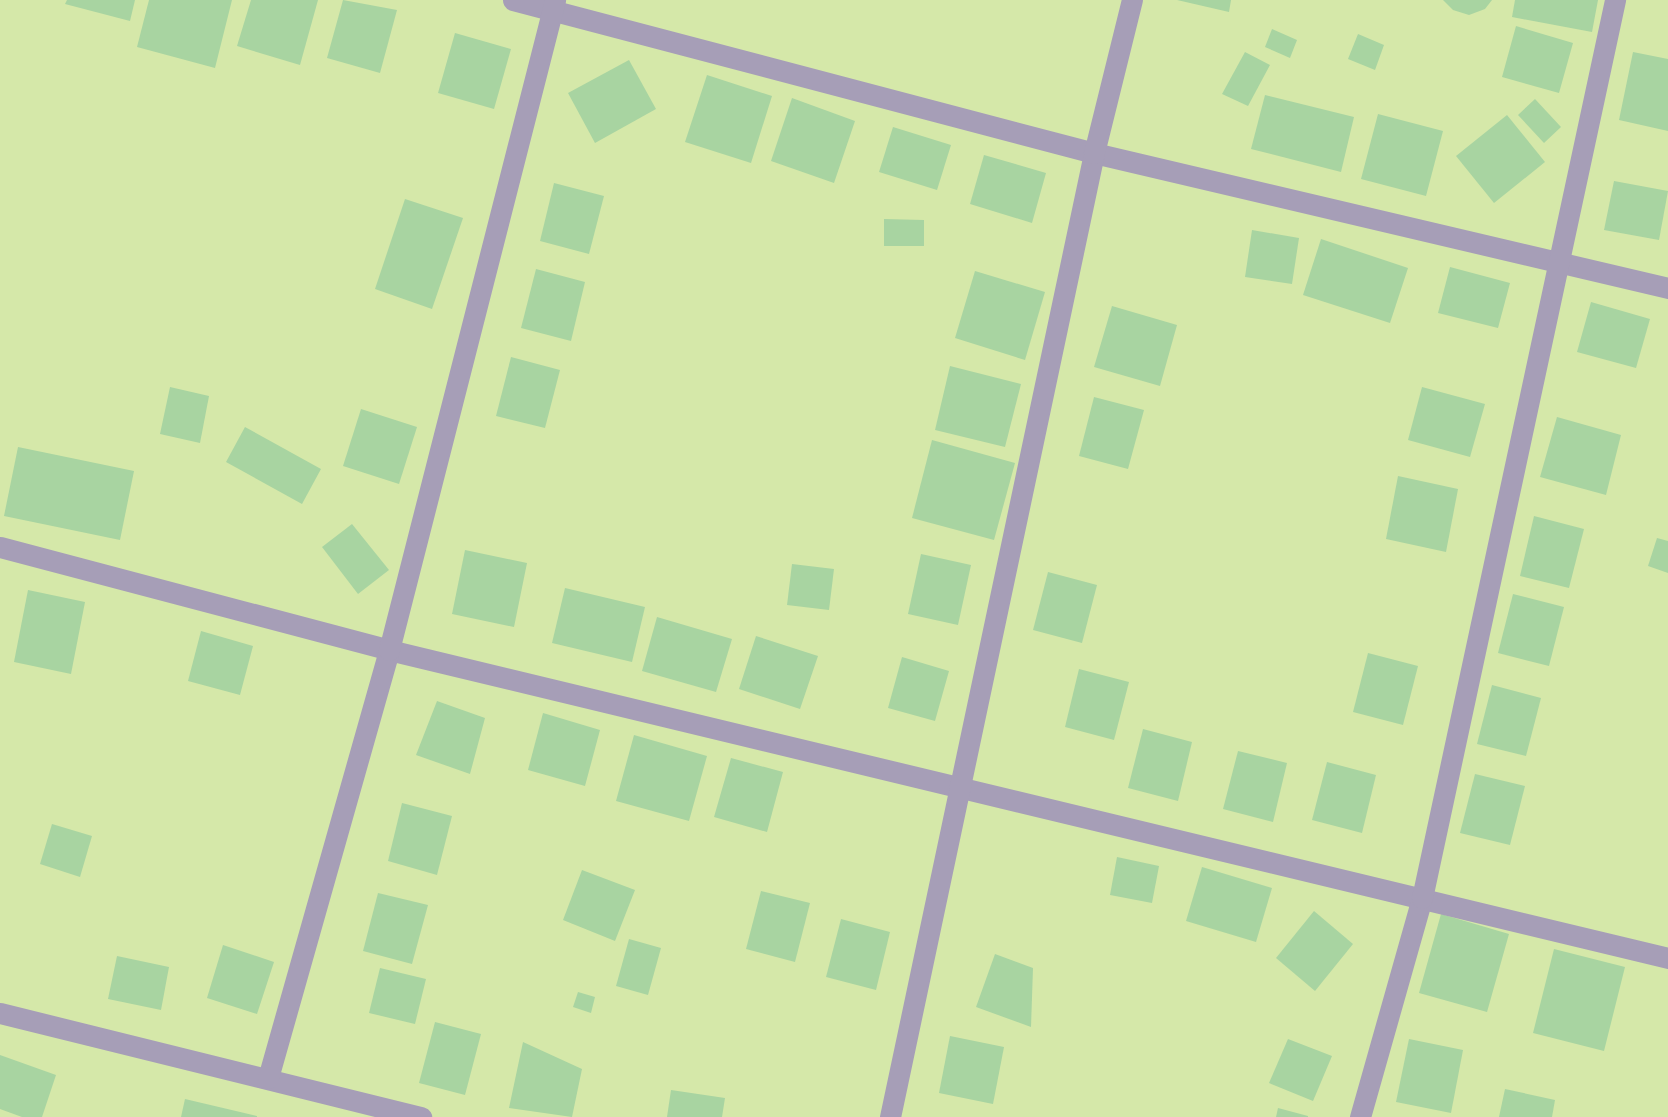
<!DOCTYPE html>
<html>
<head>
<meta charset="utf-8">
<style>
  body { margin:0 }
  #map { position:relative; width:1668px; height:1117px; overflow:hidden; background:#d5e8a9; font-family:"Open Sans",sans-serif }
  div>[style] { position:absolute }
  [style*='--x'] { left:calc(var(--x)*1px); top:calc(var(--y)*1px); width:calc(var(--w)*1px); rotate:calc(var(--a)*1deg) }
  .building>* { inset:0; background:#a8d4a1 }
  .minor>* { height:21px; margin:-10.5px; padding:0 10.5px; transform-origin:10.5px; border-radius:10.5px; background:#a69eb7 }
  span { translate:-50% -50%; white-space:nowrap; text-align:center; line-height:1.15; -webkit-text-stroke:5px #d5e8a9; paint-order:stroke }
</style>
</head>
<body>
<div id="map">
  <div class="building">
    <i style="clip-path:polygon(67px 0,135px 0,130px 21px,65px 4px)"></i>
    <i style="clip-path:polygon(149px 0,232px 0,215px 68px,137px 47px)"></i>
    <i style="clip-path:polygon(251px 0,318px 0,300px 65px,237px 46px)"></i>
    <i style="clip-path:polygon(343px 0,397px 10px,380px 73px,327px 58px)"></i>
    <i style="clip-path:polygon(1177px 0,1231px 0,1229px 12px)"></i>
    <i style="clip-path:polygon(1443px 0,1492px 0,1485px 9px,1469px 15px,1453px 10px)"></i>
    <i style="clip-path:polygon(1515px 0,1598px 0,1592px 32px,1512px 17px)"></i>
    <i style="clip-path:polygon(1516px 26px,1573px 43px,1559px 93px,1502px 77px)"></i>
    <i style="clip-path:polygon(1272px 29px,1297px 40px,1290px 58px,1265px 47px)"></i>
    <i style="clip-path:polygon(455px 33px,511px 49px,494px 109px,438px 93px)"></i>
    <i style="clip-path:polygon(1358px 34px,1384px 45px,1375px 70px,1348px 59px)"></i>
    <i style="clip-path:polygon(1245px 52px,1270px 65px,1248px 106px,1222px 94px)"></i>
    <i style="clip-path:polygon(1633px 52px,1668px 59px,1668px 131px,1619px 120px)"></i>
    <i style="clip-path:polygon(629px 60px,656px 109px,595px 143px,568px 93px)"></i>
    <i style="clip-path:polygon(707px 75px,772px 96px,751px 163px,685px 142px)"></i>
    <i style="clip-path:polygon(1265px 95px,1354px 117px,1341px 172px,1251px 149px)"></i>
    <i style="clip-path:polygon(792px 98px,855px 121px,834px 183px,771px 161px)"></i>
    <i style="clip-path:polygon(1535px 99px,1561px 127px,1544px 143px,1518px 115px)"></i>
    <i style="clip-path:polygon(1378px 114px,1443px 131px,1426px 196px,1361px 179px)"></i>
    <i style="clip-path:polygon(1507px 115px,1545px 162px,1494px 203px,1456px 156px)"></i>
    <i style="clip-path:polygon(893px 127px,951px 145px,937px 190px,879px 172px)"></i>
    <i style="clip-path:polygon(984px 155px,1046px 173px,1032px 223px,970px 204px)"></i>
    <i style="clip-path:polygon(1614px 181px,1668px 191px,1659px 240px,1604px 230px)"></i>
    <i style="clip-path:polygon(554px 183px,604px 196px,589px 254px,540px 241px)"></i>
    <i style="clip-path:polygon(405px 199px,463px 218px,432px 309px,375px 289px)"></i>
    <i style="clip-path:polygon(884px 219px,924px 220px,924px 246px,884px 246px)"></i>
    <i style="clip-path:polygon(1252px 230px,1299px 238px,1292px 284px,1245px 277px)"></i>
    <i style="clip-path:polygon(1321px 239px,1408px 268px,1390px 323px,1303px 295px)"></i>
    <i style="clip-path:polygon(1450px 267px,1510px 283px,1498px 328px,1438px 313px)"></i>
    <i style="clip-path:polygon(536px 269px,585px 282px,571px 341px,521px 328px)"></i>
    <i style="clip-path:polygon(975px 271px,1045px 292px,1025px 360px,955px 338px)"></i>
    <i style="clip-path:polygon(1591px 302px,1650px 319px,1636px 368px,1577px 352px)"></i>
    <i style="clip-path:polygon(1112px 306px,1177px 325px,1160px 386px,1094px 367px)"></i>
    <i style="clip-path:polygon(511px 357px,560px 370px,545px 428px,496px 416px)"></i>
    <i style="clip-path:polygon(950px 366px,1021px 384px,1005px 447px,935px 430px)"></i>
    <i style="clip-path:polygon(170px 387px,209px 396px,200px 443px,160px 434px)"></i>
    <i style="clip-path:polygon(1422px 387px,1485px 404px,1470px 457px,1408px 440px)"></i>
    <i style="clip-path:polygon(1094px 397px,1144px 410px,1128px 469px,1079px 456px)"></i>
    <i style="clip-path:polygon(361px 409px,417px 427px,399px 484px,343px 466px)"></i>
    <i style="clip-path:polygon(1557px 417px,1621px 435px,1606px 495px,1540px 477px)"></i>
    <i style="clip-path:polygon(245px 427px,321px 469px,302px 504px,226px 462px)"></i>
    <i style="clip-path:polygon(932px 440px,1015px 463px,994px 540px,912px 518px)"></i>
    <i style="clip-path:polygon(18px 447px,134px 471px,120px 540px,4px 516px)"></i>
    <i style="clip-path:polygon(1398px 476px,1458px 489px,1446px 552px,1386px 539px)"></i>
    <i style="clip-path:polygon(1534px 516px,1584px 529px,1569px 588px,1520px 576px)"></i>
    <i style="clip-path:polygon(352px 524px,389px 570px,358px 594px,322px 547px)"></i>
    <i style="clip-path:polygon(1657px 538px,1668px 541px,1668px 573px,1648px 566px)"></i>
    <i style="clip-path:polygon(465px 550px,527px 563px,514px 627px,452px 614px)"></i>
    <i style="clip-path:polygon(921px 554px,971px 565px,958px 625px,908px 614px)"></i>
    <i style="clip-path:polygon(792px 564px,834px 569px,829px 610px,787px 605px)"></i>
    <i style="clip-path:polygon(1048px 572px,1097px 585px,1082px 643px,1033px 630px)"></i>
    <i style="clip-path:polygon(565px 588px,645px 607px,632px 662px,552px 643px)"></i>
    <i style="clip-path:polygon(28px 590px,85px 602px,71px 674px,14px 662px)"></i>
    <i style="clip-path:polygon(1513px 594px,1564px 607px,1549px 666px,1498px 653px)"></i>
    <i style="clip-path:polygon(657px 617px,732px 639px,716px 692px,642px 671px)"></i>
    <i style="clip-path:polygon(201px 631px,253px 646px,240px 695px,188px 681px)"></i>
    <i style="clip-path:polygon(756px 636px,818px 656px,800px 709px,739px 689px)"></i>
    <i style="clip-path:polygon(1368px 653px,1418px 666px,1403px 725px,1353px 712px)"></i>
    <i style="clip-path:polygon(902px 657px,949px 671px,935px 721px,888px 708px)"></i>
    <i style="clip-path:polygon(1079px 669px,1129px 682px,1114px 740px,1065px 727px)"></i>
    <i style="clip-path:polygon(1492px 685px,1541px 698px,1526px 756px,1477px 744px)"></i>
    <i style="clip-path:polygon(437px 701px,485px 718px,470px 774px,416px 755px)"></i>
    <i style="clip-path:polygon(543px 713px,600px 730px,585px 786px,528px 770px)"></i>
    <i style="clip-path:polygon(1143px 729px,1192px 742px,1178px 801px,1128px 788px)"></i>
    <i style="clip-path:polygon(634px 735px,707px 756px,689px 821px,616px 801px)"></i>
    <i style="clip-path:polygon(1238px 751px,1287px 763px,1273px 822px,1223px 809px)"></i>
    <i style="clip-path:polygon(731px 758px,783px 772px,767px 832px,714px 817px)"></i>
    <i style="clip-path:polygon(1327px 762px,1376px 775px,1362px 833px,1312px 820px)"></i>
    <i style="clip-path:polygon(1475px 774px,1525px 786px,1510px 845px,1460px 833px)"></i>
    <i style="clip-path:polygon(402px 803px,452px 816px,437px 875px,388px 861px)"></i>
    <i style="clip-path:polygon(52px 824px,92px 836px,80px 877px,40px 864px)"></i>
    <i style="clip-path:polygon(1117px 857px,1159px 866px,1152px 903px,1110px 895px)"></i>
    <i style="clip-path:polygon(1202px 867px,1272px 888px,1256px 942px,1186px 921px)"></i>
    <i style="clip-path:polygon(582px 870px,635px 890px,615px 941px,563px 920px)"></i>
    <i style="clip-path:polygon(761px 891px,810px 903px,795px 962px,746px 949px)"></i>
    <i style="clip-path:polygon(378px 893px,428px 905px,412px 964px,363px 951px)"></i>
    <i style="clip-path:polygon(1314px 911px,1353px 944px,1315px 991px,1276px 958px)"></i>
    <i style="clip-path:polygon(1441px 914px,1509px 934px,1487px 1012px,1419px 993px)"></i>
    <i style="clip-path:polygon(841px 919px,890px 932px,876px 990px,826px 977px)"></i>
    <i style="clip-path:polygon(629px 939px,661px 948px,648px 995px,616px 986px)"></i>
    <i style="clip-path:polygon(223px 945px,274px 962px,257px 1014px,207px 998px)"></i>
    <i style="clip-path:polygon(1554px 949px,1625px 967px,1604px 1051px,1533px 1033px)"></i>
    <i style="clip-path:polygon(995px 954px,1033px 968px,1031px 1027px,976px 1007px)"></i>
    <i style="clip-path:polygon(117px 956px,169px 967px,161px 1010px,108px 999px)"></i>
    <i style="clip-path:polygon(380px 968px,426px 979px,415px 1024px,369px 1013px)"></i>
    <i style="clip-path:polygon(578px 992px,595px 997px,591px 1013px,573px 1007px)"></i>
    <i style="clip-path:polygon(435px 1022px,481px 1034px,465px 1095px,419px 1083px)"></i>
    <i style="clip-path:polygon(950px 1036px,1004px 1047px,993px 1104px,939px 1093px)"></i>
    <i style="clip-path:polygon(1288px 1039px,1332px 1056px,1313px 1101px,1269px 1083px)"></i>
    <i style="clip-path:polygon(1409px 1039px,1463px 1050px,1451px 1113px,1396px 1102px)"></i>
    <i style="clip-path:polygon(523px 1042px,582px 1069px,572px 1117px,509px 1108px)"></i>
    <i style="clip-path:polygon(0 1055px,56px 1075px,42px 1117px,22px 1117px,0 1109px)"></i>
    <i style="clip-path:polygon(1505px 1089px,1555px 1100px,1552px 1117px,1499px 1117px)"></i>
    <i style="clip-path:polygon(671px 1090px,725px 1098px,722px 1117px,667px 1117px)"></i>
    <i style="clip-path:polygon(185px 1099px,257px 1116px,257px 1117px,181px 1117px)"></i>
    <i style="clip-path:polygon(1278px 1108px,1308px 1116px,1308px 1117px,1276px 1117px)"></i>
  </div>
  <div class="minor">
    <i style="--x:513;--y:0;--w:601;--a:14.75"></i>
    <i style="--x:1094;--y:153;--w:590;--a:13.23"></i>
    <i style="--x:0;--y:547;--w:402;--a:14.8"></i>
    <i style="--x:389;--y:650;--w:1316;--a:13.54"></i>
    <i style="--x:0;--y:1013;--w:434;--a:13.9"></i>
    <i style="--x:268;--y:1078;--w:445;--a:-74.2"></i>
    <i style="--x:389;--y:650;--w:671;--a:-75.67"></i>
    <i style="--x:890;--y:1117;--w:985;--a:-78.05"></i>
    <i style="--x:1094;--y:153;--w:158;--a:-76.1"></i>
    <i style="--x:1360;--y:1117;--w:228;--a:-74.2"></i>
    <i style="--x:1422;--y:898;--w:919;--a:-77.87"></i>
  </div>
</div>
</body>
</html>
